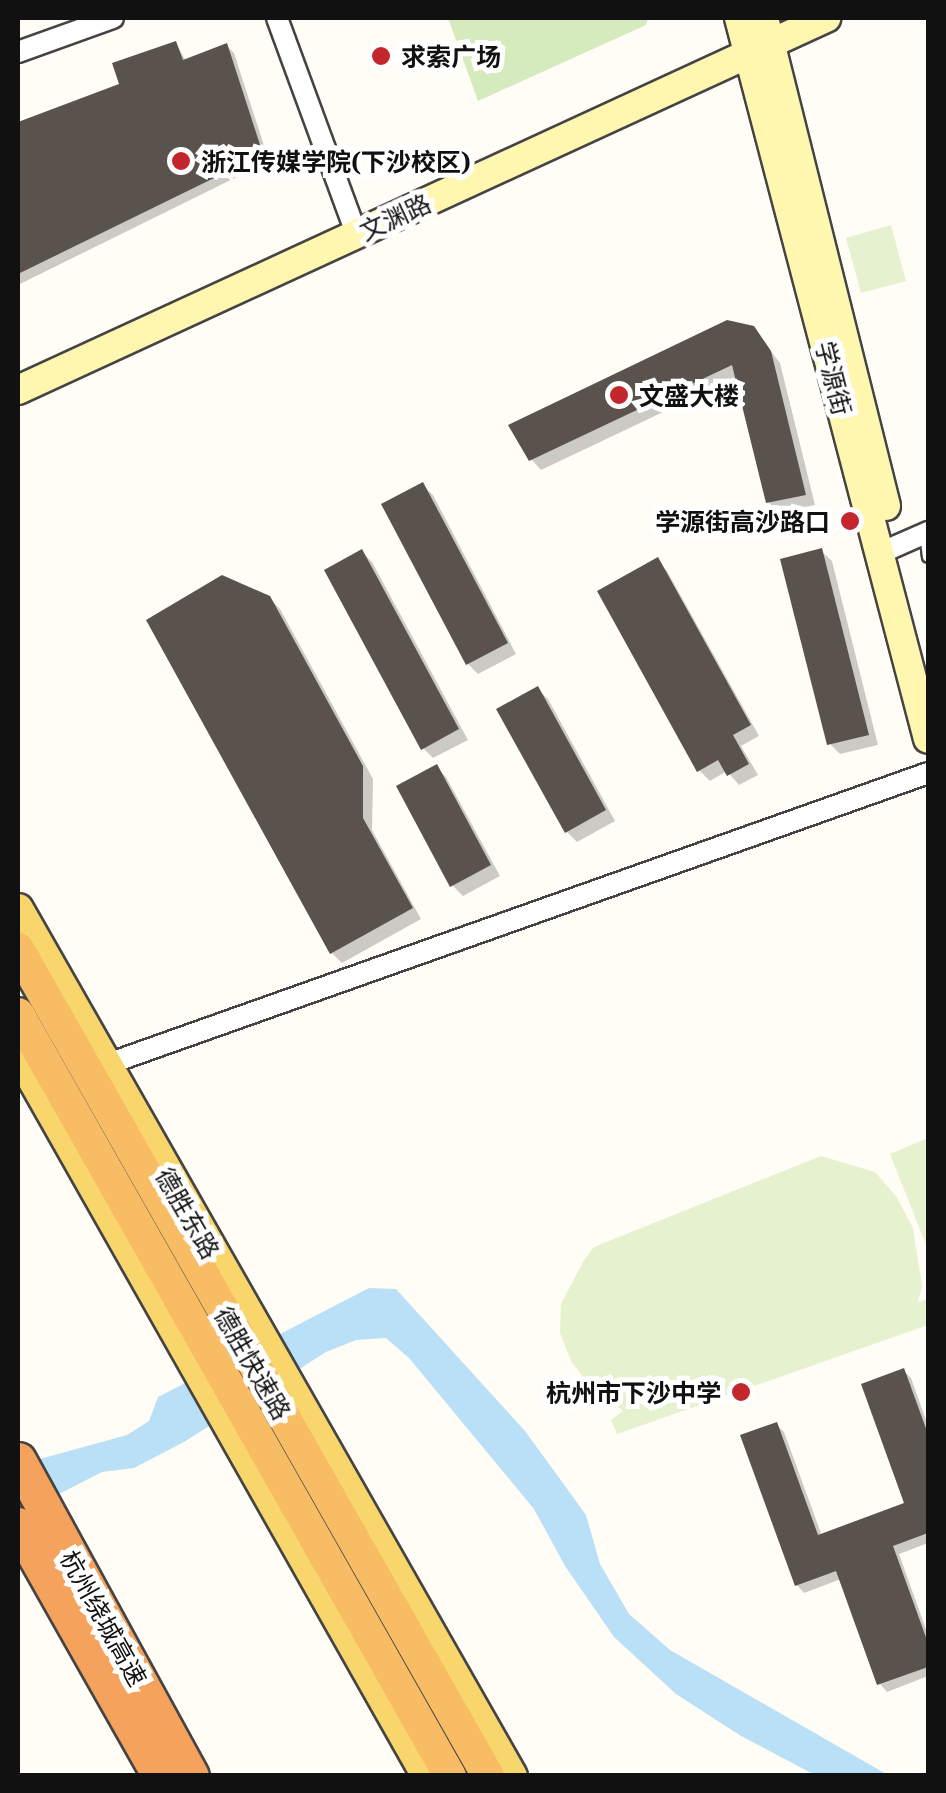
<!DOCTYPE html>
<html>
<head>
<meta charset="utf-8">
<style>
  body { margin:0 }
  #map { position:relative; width:946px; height:1793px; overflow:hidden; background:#fffdf5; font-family:"Noto Serif","Noto Sans SC",serif }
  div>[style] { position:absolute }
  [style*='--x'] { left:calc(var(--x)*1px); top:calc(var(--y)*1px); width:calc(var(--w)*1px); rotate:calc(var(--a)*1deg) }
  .green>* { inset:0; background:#d5ebbd }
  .pitch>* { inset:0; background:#e6f2cf }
  .water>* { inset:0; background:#b9e0f7 }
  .shadow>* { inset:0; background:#0003 }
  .building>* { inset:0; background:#5a524d }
  .roads { filter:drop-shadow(2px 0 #444) drop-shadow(-2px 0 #444) drop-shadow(0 2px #444) drop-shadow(0 -2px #444) }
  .service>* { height:10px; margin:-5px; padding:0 5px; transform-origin:5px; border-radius:5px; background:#fff }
  .minor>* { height:20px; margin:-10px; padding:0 10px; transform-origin:10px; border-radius:10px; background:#fff }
  .secondary>* { height:28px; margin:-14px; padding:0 14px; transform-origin:14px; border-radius:14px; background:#fff6b0 }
  .primary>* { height:30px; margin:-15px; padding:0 15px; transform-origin:15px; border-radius:15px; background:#f9d66b }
  .trunk>* { height:32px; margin:-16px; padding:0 16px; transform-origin:16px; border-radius:16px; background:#f7bc64 }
  .motorway>* { height:35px; margin:-17.5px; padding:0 17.5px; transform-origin:17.5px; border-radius:17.5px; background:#f5a25d }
  .dots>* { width:28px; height:28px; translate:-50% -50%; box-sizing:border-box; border:5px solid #fff; border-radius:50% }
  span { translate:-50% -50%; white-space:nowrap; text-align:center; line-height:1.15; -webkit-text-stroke:10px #fff; paint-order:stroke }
  .poi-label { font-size:25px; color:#111; font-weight:700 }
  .left { translate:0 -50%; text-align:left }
  .right { translate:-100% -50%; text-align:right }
  .street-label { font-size:25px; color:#111 }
  .frame { position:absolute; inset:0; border:20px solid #111; pointer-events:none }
</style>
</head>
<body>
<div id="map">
  <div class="green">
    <i style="clip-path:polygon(448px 18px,648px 18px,646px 25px,478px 101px)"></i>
  </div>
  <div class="pitch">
    <i style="clip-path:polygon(891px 225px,906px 281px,861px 293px,846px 238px)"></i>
    <i style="clip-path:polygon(928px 1138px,928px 1250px,890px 1154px)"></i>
    <i style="clip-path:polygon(821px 1156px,875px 1172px,896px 1196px,913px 1228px,922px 1286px,918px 1302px,928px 1299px,928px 1325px,617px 1434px,611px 1420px,623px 1411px,586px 1381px,571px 1361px,560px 1333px,561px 1304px,584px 1260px,594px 1247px)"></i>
  </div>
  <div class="water">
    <i style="clip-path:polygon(369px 1288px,396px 1289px,525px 1431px,586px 1515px,600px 1564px,629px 1614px,670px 1650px,888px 1775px,815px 1775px,741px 1736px,676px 1694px,614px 1637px,565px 1566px,534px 1509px,409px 1358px,386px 1338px,356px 1340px,326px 1352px,184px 1442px,134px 1468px,102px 1472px,18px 1515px,18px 1465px,127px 1435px,149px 1421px,158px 1397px)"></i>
  </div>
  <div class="shadow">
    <i style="clip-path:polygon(176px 44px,186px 61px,227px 46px,234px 53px,269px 161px,18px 285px,18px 124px,122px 85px)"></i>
    <i style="clip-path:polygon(753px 328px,780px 363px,815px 505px,779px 512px,768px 502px,737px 377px,541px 470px,531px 459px)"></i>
    <i style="clip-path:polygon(422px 485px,433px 495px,516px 654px,478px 674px,468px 664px,385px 505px)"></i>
    <i style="clip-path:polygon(821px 551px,832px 561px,878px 745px,840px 754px,830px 744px)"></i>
    <i style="clip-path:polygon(362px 552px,372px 562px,468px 740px,433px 758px,423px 748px)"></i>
    <i style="clip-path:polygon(657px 560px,667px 571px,759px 736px,741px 746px,758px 775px,739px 785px,727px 771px,710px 781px,699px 770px)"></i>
    <i style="clip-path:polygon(269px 598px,280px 609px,373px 779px,372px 830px,421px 919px,342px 963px,332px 953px,149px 621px)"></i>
    <i style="clip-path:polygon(537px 689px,548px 699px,615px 821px,577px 842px,567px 832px)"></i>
    <i style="clip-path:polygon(436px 767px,446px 777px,500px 876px,463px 896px,453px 886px,399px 787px)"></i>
    <i style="clip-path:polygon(904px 1371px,911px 1378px,928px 1426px,928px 1543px,899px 1554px,928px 1635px,928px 1676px,887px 1692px,880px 1684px,841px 1579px,804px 1593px,797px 1585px,776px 1424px,784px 1432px,822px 1536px,907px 1505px)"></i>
  </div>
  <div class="building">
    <i style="clip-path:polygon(176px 41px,183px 60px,227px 43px,263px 154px,18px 274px,18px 122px,119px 84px,112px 63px)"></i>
    <i style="clip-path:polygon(727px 320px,754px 326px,771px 351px,806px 495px,766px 503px,732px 365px,529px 461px,508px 425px)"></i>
    <i style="clip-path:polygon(423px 482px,508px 643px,466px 665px,381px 504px)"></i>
    <i style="clip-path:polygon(822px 548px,869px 735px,827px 745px,780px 559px)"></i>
    <i style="clip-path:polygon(362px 549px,459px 729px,421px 750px,324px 570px)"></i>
    <i style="clip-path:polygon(658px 557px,751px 725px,733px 735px,749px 764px,727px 776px,718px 760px,697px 772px,597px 591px)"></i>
    <i style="clip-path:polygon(222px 575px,270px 596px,363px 766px,363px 818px,413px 908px,330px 954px,146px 620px)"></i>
    <i style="clip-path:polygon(538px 686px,606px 810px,565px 833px,496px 709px)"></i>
    <i style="clip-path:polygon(437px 764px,491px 865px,450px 887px,396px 786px)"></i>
    <i style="clip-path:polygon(904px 1368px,928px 1434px,928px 1533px,893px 1546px,928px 1643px,928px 1667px,877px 1685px,836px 1571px,795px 1586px,740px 1435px,777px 1422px,818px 1535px,904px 1503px,861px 1384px)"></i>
  </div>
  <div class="roads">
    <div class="service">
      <i style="--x:925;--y:533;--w:24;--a:83"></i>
    </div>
    <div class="minor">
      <i style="--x:277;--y:18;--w:231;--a:69.8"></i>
      <i style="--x:18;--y:52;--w:101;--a:-19.7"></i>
      <i style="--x:878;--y:554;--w:55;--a:-23.7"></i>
      <i style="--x:105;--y:1065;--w:873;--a:-19.53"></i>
    </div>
    <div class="secondary">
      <i style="--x:739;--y:18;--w:745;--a:75.31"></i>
      <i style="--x:764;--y:18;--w:503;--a:75.96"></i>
      <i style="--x:18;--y:390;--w:890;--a:-24.72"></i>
    </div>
    <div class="primary">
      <i style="--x:18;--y:909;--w:998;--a:60.33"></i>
      <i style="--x:18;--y:1053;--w:831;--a:60.5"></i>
    </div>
    <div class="trunk">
      <i style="--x:18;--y:949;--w:951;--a:60.39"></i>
      <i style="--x:18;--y:1014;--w:876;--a:60.45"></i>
    </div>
    <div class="motorway">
      <i style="--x:18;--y:1460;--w:360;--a:61.3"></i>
      <i style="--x:18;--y:1525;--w:288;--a:60.5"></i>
    </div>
  </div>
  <div class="dots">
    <i style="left:381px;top:56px;background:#c4262e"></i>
    <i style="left:181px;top:161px;background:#c4262e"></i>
    <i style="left:619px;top:395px;background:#c4262e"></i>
    <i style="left:850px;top:521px;background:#c4262e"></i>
    <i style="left:741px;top:1392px;background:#c4262e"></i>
  </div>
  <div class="poi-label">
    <span class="left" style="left:401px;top:56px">求索广场</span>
    <span class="left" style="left:201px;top:161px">浙江传媒学院(下沙校区)</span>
    <span class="left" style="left:639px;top:395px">文盛大楼</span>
    <span class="right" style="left:830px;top:521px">学源街高沙路口</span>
    <span class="right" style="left:721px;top:1392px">杭州市下沙中学</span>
  </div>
  <div class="street-label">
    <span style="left:395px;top:217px;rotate:-25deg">文渊路</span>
    <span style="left:834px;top:378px;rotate:76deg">学源街</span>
    <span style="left:188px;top:1213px;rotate:60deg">德胜东路</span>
    <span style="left:253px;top:1363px;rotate:60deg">德胜快速路</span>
    <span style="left:104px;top:1618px;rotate:61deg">杭州绕城高速</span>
  </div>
  <div class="frame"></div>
</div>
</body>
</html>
